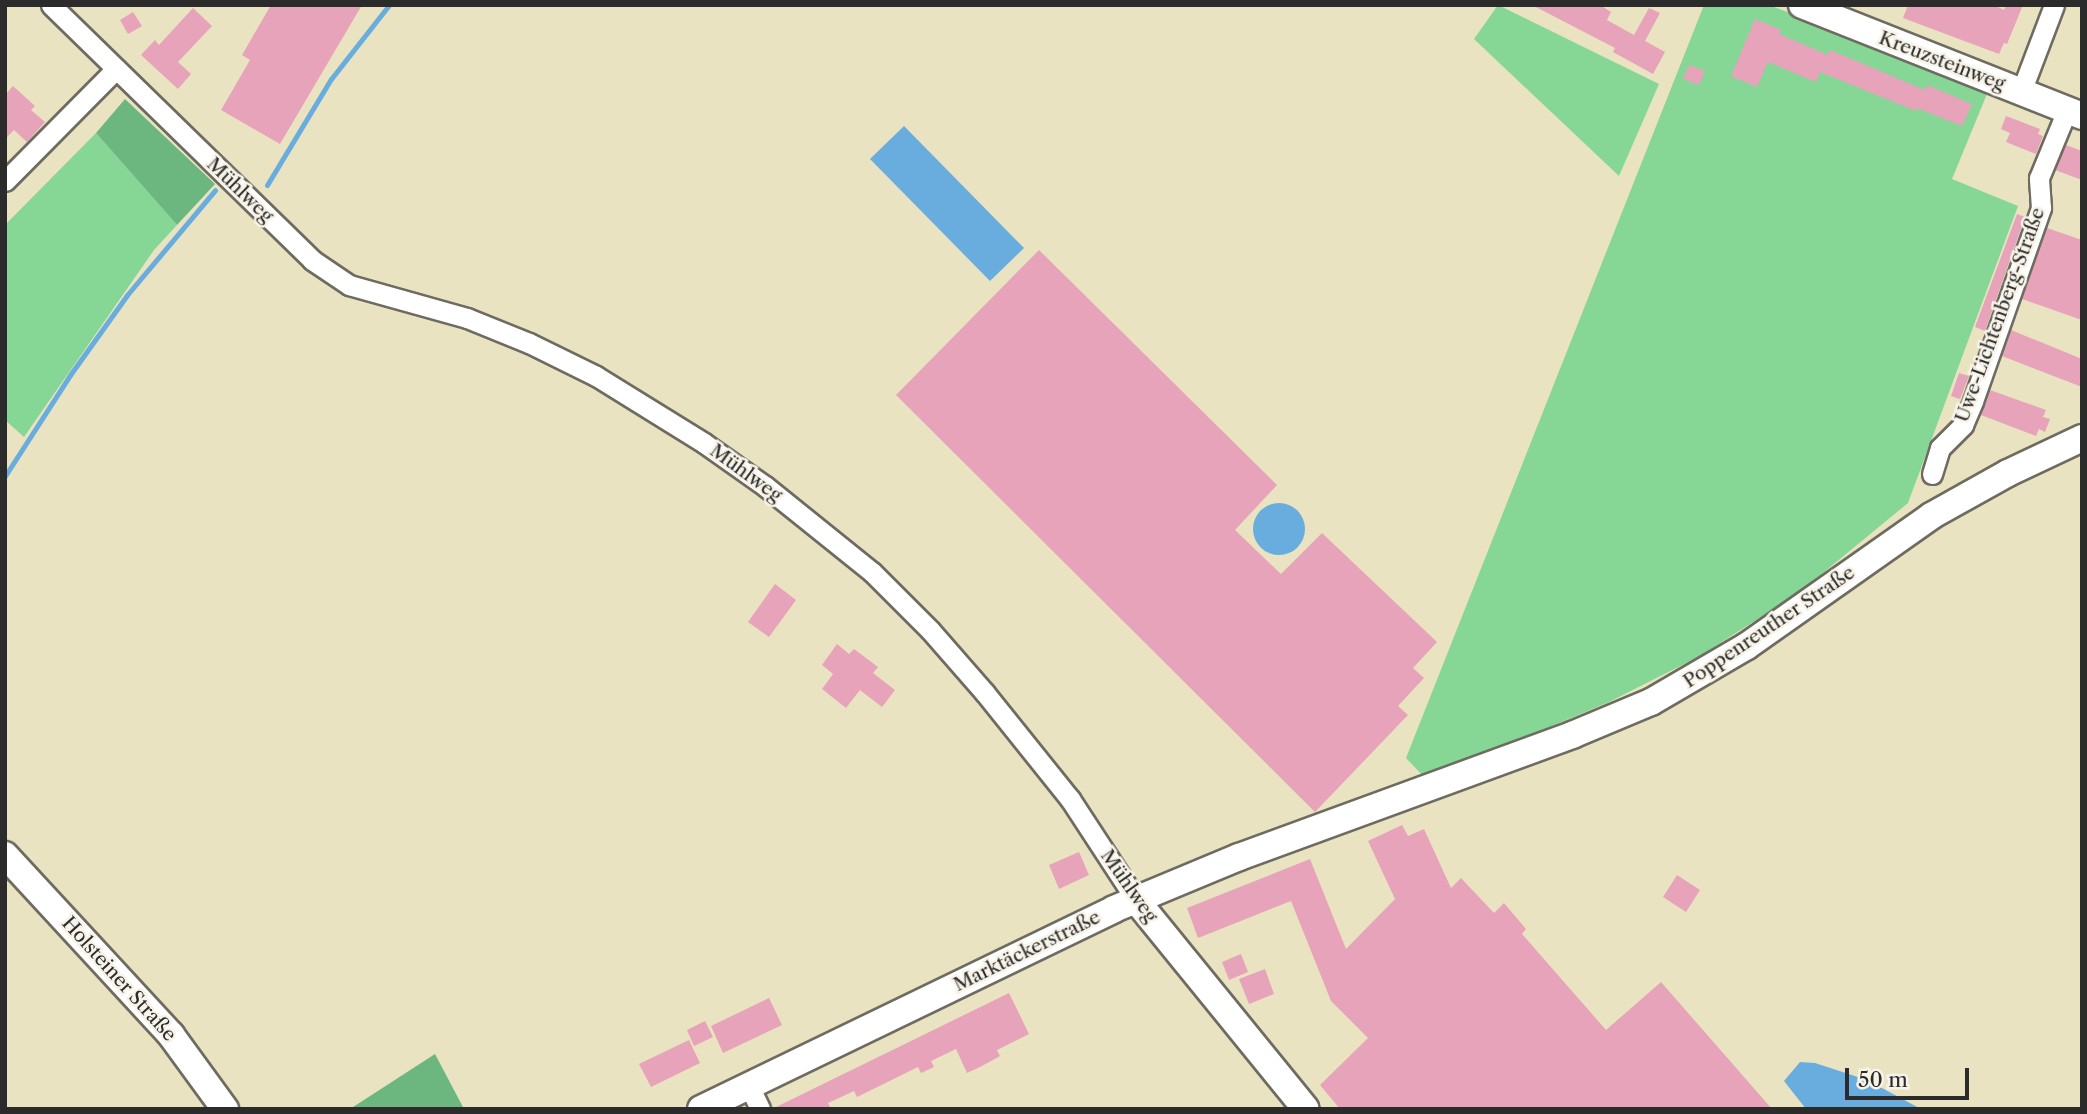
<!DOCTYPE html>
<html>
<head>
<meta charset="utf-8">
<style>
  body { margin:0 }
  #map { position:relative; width:2087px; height:1114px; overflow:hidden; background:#eae3c1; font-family:"Libre Caslon Text",serif }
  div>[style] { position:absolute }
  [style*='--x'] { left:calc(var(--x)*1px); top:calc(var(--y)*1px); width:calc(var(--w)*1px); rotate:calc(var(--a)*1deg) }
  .green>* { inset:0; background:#86d696 }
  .forest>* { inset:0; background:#6cb77f }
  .water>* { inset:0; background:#69adde }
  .round { border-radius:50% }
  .stream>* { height:5px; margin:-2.5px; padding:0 2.5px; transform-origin:2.5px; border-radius:2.5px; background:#69adde }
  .building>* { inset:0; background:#e6a3b9 }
  .roads { filter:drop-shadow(2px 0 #6e6b60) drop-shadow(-2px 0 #6e6b60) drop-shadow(0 2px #6e6b60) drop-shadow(0 -2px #6e6b60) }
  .street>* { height:19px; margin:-9.5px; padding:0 9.5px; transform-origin:9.5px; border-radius:9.5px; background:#fff }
  .secondary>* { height:26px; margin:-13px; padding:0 13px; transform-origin:13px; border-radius:13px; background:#fff }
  span { translate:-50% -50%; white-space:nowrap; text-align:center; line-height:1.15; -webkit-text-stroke:5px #f7f3e8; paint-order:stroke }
  .street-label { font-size:19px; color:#2b2b2b }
  .frame { position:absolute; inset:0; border:7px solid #2b2b2b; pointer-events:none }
  .scale { position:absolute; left:1845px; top:1068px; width:124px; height:32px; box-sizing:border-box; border:4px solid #2b2b2b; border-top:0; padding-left:9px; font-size:21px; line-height:24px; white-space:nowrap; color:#2b2b2b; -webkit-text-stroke:5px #f7f3e8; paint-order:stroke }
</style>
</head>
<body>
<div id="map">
  <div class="green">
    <i style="clip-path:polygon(1498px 5px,1659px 84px,1619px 176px,1474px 39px)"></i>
    <i style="clip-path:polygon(1704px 5px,1769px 5px,1989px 89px,1952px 179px,2018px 206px,1908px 503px,1801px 591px,1700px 656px,1609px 702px,1426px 779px,1406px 758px)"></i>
    <i style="clip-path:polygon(96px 133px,177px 225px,154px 250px,24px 437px,5px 420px,5px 225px)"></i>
  </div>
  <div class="forest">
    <i style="clip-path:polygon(125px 99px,215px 184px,177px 225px,96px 133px)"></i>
    <i style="clip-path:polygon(435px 1054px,464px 1109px,350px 1109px)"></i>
  </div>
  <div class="water">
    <i style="clip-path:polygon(904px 126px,1024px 248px,990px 281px,870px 159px)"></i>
    <i class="round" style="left:1253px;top:503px;width:52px;height:52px"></i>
    <i style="clip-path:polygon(1800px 1062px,1815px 1063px,1867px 1080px,1921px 1109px,1806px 1109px,1784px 1081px)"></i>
  </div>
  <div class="stream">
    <i style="--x:267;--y:185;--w:124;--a:-58.9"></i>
    <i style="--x:331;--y:79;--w:94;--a:-51.9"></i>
    <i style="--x:5;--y:476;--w:120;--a:-57.2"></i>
    <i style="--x:70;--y:375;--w:98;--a:-54.5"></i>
    <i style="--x:127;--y:295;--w:137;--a:-50"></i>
  </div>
  <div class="building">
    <i style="clip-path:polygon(271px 5px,362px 5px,280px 144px,221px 110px,250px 60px,242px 55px)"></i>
    <i style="clip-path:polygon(1532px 5px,1600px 5px,1611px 12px,1607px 20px,1634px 35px,1649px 8px,1660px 13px,1645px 41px,1665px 52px,1653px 74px,1613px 52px,1615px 48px)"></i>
    <i style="clip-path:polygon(1908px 5px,1994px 5px,2004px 10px,2006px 5px,2023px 5px,2007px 44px,2004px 43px,1999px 54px,1903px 18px)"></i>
    <i style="clip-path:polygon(193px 8px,212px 26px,178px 62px,191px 74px,178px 89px,141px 55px,155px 40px,159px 45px)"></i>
    <i style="clip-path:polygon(133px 12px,142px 26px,128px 34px,120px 20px)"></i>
    <i style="clip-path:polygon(1755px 19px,1781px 30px,1779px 34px,1828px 55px,1830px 50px,1925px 90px,1927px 85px,1972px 104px,1962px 126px,1917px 108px,1916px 111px,1820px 72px,1816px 82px,1768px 62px,1757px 87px,1731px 76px)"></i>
    <i style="clip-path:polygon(1689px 65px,1705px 71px,1699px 85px,1683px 79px)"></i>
    <i style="clip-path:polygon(13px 86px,35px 106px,31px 110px,45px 122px,27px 142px,14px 130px,5px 139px,5px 95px)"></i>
    <i style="clip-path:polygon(2006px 116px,2040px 129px,2038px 134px,2043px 136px,2036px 154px,2006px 142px,2010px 133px,2001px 129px)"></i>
    <i style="clip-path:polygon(2066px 145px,2082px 151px,2082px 180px,2055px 170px)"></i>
    <i style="clip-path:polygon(2017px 214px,2025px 217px,1985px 331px,1975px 327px)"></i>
    <i style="clip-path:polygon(2047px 228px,2082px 240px,2082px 320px,2022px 299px)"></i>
    <i style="clip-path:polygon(1039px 250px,1277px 485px,1235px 530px,1281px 574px,1322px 533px,1437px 642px,1413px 668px,1424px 678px,1398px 706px,1408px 715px,1315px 812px,896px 395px)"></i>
    <i style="clip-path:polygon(2011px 330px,2082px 359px,2082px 387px,2002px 356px)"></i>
    <i style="clip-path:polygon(1959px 373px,1969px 376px,1960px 399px,1951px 396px)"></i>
    <i style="clip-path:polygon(1990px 390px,2046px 410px,2043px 417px,2050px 419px,2045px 432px,2039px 429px,2036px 436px,1981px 415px)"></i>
    <i style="clip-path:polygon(775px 584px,796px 600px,769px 637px,748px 622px)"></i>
    <i style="clip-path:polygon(837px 644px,849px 654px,854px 649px,878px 667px,873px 673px,895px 690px,882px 707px,860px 690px,846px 708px,822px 689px,833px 674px,822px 665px)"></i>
    <i style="clip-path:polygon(1402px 825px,1408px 836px,1424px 829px,1451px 888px,1461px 878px,1494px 913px,1504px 903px,1526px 929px,1522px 934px,1606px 1030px,1661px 982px,1772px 1109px,1340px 1109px,1320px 1085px,1368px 1038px,1331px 1001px,1291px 901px,1198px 938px,1187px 908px,1310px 859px,1346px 949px,1395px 899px,1368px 841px)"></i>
    <i style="clip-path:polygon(1079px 852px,1089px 875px,1059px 889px,1049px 865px)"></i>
    <i style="clip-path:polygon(1677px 875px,1700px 890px,1686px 912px,1663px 897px)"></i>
    <i style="clip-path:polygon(1241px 954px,1248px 972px,1229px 980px,1222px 962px)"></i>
    <i style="clip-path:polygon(1265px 969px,1274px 994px,1249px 1004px,1239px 979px)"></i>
    <i style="clip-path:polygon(1009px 993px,1029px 1034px,997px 1050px,1000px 1056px,980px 1067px,967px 1073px,956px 1049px,931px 1061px,934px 1067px,921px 1073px,918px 1067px,857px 1097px,854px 1091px,828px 1103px,831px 1109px,772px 1109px)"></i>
    <i style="clip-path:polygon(769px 998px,782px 1025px,723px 1053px,711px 1026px)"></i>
    <i style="clip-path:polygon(705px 1021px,713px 1037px,694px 1046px,687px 1030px)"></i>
    <i style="clip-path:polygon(689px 1040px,700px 1063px,651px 1087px,639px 1064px)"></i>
  </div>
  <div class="roads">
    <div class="street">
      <i style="--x:51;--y:5;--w:365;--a:44.3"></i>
      <i style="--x:312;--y:260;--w:45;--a:34"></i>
      <i style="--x:349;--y:285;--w:123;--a:15.6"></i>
      <i style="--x:467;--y:318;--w:67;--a:22"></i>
      <i style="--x:529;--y:343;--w:75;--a:26.2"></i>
      <i style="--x:596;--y:376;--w:127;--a:31.8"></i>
      <i style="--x:704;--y:443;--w:75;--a:35.2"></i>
      <i style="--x:765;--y:486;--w:137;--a:38.8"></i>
      <i style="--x:872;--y:572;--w:82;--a:45"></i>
      <i style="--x:930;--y:630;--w:84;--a:48.9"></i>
      <i style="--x:985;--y:693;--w:136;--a:51.3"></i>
      <i style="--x:1070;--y:799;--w:121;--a:56.8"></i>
      <i style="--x:2021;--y:92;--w:93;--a:-69.2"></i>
      <i style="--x:5;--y:181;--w:158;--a:-45.3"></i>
      <i style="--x:1932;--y:474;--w:27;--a:-73"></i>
      <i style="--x:1940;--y:448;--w:33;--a:-45"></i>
      <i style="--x:1963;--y:425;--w:26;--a:-67"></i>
      <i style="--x:1973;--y:401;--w:205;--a:-70.6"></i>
      <i style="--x:2041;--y:208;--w:30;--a:-94"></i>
      <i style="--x:2039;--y:178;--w:74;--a:-67.6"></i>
      <i style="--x:749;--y:1086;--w:25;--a:64"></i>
    </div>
    <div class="secondary">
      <i style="--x:1802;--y:5;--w:301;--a:21.6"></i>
      <i style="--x:5;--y:855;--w:245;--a:47.3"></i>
      <i style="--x:171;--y:1035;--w:92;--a:53.9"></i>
      <i style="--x:1136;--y:900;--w:269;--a:50.9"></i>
      <i style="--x:701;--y:1109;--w:459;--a:-25.8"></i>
      <i style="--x:1114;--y:909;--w:135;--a:-22.6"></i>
      <i style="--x:1239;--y:857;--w:355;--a:-20.1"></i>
      <i style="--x:1572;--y:735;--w:86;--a:-22.7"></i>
      <i style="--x:1651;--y:702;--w:111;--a:-30.3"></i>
      <i style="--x:1747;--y:646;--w:225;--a:-35.2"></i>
      <i style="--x:1931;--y:516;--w:88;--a:-29.2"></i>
      <i style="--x:2008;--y:473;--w:82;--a:-25.3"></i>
    </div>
  </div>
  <div class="street-label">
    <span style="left:1942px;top:61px;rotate:21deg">Kreuzsteinweg</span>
    <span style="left:240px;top:190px;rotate:44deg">Mühlweg</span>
    <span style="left:2000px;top:315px;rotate:-70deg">Uwe-Lichtenberg-Straße</span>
    <span style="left:746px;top:473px;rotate:36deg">Mühlweg</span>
    <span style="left:1769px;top:627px;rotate:-34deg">Poppenreuther Straße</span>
    <span style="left:1129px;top:886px;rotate:55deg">Mühlweg</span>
    <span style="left:1027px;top:951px;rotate:-26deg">Marktäckerstraße</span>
    <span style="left:119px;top:979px;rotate:48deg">Holsteiner Straße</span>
  </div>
  <div class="frame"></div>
  <div class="scale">50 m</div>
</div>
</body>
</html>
